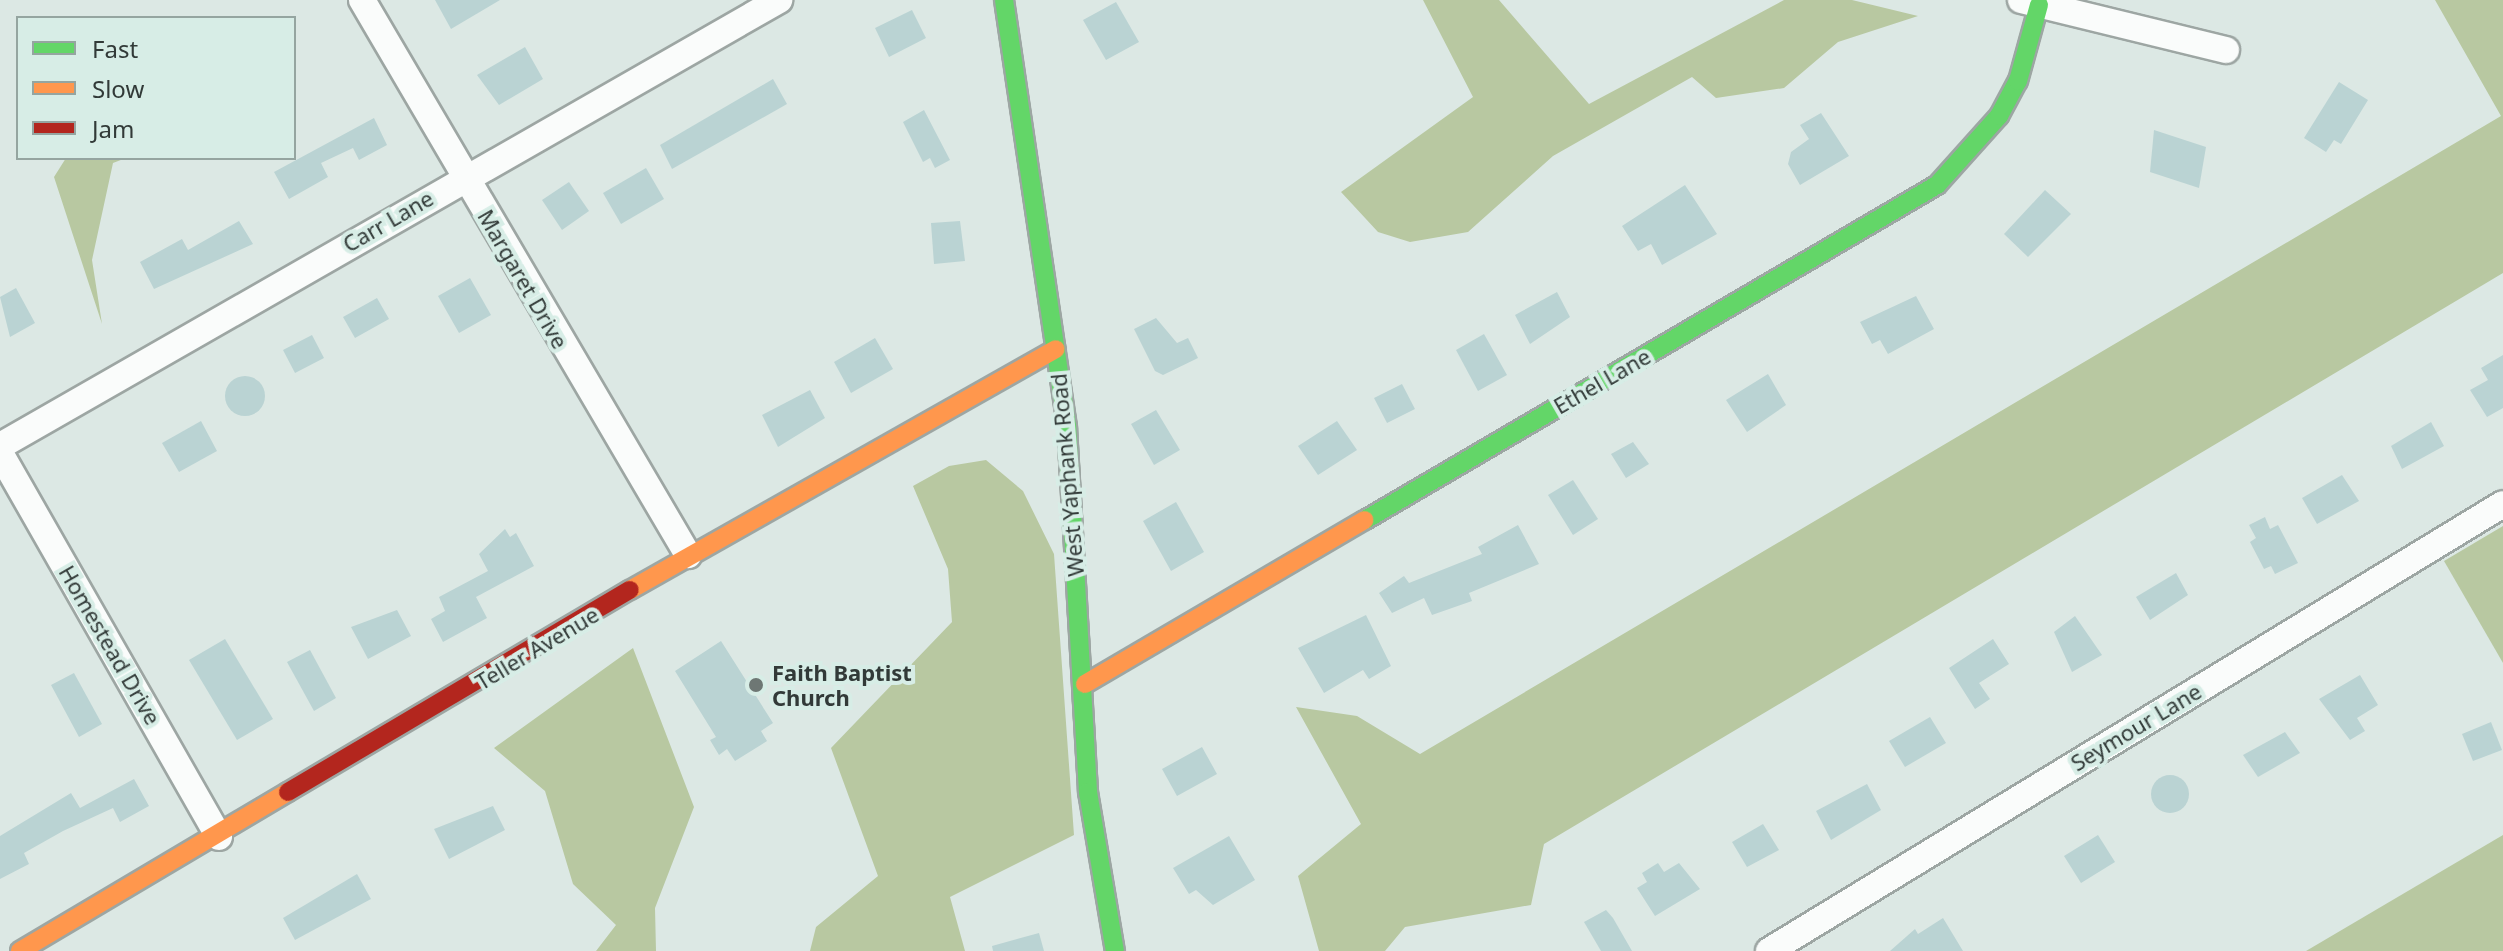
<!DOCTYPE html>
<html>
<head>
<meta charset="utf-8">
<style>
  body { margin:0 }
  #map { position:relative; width:2503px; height:951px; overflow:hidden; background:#dce8e4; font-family:"Noto Sans",sans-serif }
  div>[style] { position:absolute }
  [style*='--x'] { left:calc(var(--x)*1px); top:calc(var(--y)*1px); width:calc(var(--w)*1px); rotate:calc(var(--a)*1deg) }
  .forest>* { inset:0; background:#b8c8a1 }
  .building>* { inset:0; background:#bad3d3 }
  .round { border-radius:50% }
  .roads { filter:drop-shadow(2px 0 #9da6a3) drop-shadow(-2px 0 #9da6a3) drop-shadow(0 2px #9da6a3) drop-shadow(0 -2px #9da6a3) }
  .street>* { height:26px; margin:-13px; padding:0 13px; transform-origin:13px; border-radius:13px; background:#fafcfb }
  .fast>* { height:18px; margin:-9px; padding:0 9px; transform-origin:9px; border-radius:9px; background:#63d668 }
  .slow>* { height:18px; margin:-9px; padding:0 9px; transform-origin:9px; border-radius:9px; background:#ff974d }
  .jam>* { height:18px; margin:-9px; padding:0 9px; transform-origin:9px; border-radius:9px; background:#b3261e }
  .dots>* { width:22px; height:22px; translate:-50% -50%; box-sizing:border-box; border:4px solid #d7ede6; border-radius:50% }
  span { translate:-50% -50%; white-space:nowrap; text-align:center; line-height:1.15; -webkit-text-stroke:8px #d7ede6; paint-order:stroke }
  .street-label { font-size:22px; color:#323a38 }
  .poi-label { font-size:22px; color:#323a38; font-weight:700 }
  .left { translate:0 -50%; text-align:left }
  .legend { position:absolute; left:16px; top:16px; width:280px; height:144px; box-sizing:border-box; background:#d7ede6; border:2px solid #95a5a0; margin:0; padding:10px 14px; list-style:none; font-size:24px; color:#323a38 }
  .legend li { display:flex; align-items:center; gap:16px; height:40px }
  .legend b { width:40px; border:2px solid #95a5a0 }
</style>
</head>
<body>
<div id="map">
  <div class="forest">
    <i style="clip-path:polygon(1423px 0,1499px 0,1589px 104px,1784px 0,1852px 0,1918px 16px,1838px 42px,1784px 88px,1716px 98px,1692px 77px,1553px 156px,1468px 232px,1410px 242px,1378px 232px,1341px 192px,1473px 97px)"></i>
    <i style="clip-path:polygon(2435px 0,2503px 0,2503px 273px,1544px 844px,1531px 905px,1405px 927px,1385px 951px,1319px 951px,1298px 876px,1361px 824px,1296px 707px,1357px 716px,1420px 754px,2501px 116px)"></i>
    <i style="clip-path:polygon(66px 158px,126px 158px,113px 163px,92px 260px,102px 324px,54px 177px)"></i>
    <i style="clip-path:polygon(986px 460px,1023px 491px,1054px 554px,1074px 835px,950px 897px,965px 951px,810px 951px,816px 927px,878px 876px,831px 748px,952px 622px,948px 569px,913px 486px,949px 466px)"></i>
    <i style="clip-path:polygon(2503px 526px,2503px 663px,2444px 561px)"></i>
    <i style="clip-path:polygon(633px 648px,694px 807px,655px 908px,656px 951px,596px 951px,616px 925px,573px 884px,545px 791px,494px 748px)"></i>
    <i style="clip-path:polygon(2503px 835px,2503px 951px,2306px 951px)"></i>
  </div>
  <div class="building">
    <i style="clip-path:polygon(435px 0,500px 0,451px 29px)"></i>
    <i style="clip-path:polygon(1116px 2px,1139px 42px,1106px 60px,1083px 20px)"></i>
    <i style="clip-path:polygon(912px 10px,926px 38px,889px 57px,875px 28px)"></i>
    <i style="clip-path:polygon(525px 47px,543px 79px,499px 105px,477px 75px)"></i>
    <i style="clip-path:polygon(773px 79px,787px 104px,672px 169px,660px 145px)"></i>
    <i style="clip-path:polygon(2339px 82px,2368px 100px,2341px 144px,2334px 140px,2326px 152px,2304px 138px)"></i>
    <i style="clip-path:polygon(924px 110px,950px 160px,935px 168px,930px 158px,923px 162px,903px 122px)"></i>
    <i style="clip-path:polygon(1821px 113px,1849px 156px,1800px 185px,1788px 164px,1791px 152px,1809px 139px,1800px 125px)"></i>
    <i style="clip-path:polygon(374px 118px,387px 145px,359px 160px,353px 148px,321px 163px,328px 177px,289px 199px,274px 172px)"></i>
    <i style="clip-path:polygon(2154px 130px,2206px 147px,2199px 188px,2150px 172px)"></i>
    <i style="clip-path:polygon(646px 168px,664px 199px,621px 224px,603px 193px)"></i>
    <i style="clip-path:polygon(569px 182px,589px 211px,562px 230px,542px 200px)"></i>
    <i style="clip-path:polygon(1685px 185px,1717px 234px,1662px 265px,1651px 244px,1638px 251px,1622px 226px)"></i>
    <i style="clip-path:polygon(2045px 190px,2071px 214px,2028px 257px,2004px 234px)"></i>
    <i style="clip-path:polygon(239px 221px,253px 244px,154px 289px,140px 262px,182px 239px,188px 250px)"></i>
    <i style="clip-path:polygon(960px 221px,965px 261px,934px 264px,931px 223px)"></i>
    <i style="clip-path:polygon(470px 278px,491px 315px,459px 333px,438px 296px)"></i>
    <i style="clip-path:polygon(16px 288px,35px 323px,10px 337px,0 297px)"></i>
    <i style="clip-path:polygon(1557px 292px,1570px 317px,1530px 344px,1515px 315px)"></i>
    <i style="clip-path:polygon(1916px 296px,1934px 329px,1888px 354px,1880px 340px,1872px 344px,1860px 322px)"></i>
    <i style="clip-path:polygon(377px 298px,389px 319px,355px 338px,343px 317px)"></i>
    <i style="clip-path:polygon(1156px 318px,1177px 343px,1188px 338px,1198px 358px,1163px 375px,1155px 371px,1134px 329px)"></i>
    <i style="clip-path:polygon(1484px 334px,1507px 375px,1478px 391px,1456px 350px)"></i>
    <i style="clip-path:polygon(312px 335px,324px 358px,295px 373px,283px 350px)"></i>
    <i style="clip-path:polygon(875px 338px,893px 369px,851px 393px,834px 362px)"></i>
    <i style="clip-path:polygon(2503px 355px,2503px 408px,2487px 417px,2470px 390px,2488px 380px,2481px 368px)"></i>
    <i style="clip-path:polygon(1768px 374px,1786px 405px,1747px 432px,1726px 400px)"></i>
    <i class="round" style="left:225px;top:376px;width:40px;height:40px"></i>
    <i style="clip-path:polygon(1402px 384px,1415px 409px,1387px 423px,1374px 398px)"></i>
    <i style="clip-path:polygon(810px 390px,825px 418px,778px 447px,762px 415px)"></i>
    <i style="clip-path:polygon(1156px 410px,1180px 450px,1154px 465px,1131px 424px)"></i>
    <i style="clip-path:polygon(201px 421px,217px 451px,179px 472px,162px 443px)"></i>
    <i style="clip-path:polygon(1337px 421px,1357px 450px,1318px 475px,1298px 446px)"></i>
    <i style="clip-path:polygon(2431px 422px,2444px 446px,2402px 469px,2391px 446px)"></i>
    <i style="clip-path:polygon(1633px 442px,1649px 464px,1626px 478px,1611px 454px)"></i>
    <i style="clip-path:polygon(2342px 475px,2359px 501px,2317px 524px,2302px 498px)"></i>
    <i style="clip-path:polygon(1573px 480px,1598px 519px,1573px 535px,1548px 495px)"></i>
    <i style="clip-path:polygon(1176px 502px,1204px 552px,1171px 571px,1143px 521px)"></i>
    <i style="clip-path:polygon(2265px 517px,2270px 529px,2278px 525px,2298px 563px,2275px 574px,2271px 566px,2264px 569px,2250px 542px,2256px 538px,2249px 525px)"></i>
    <i style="clip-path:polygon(1518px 525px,1539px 564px,1469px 593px,1472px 601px,1432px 615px,1424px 598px,1392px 613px,1379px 593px,1404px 576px,1409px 583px,1482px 554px,1478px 547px)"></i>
    <i style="clip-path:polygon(505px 529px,510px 537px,516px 533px,534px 566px,476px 597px,487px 618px,443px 642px,431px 619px,445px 611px,439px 597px,488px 571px,479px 554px)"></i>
    <i style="clip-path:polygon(2176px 573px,2188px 595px,2150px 620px,2136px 597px)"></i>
    <i style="clip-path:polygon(397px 610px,411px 636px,368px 659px,351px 627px)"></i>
    <i style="clip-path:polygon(1366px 615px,1391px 666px,1369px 679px,1363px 670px,1324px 693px,1298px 648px)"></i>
    <i style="clip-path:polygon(2075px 616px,2102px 655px,2072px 672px,2054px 632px)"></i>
    <i style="clip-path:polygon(225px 639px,273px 719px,237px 740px,189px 660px)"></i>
    <i style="clip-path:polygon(1993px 639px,2009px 664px,1979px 683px,1990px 699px,1975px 709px,1949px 668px)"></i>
    <i style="clip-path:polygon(721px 641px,773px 723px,761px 731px,767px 741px,735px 761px,727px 749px,719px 755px,710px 740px,716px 737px,675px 671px)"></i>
    <i style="clip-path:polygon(310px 650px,336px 698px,314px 711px,287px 662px)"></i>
    <i style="clip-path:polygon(74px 673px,102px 724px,79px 737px,51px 685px)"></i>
    <i style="clip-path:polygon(2360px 675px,2378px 705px,2357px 718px,2365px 731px,2350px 740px,2319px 699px)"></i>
    <i style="clip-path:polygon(1930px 717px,1946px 743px,1905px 767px,1889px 741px)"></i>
    <i style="clip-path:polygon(2491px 722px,2502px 750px,2473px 761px,2462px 734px)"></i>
    <i style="clip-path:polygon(2285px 732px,2300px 753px,2258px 777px,2243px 755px)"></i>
    <i style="clip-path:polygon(1202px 747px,1217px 774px,1177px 796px,1162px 769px)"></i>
    <i class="round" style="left:2151px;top:775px;width:38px;height:38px"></i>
    <i style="clip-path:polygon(134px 779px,149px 806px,120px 822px,113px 808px,63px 831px,24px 853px,29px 864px,0 879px,0 836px,71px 793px,80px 808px)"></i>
    <i style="clip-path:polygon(1867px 784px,1881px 810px,1831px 840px,1816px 811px)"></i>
    <i style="clip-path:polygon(493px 806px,505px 830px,449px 859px,434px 829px)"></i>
    <i style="clip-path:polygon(1763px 824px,1779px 850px,1747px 867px,1732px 842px)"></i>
    <i style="clip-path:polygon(2098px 835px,2115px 862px,2081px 883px,2064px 856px)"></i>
    <i style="clip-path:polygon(1229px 836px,1255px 880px,1213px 905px,1196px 890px,1189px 894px,1173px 868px)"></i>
    <i style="clip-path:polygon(1658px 863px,1664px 872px,1679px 863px,1700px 889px,1655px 916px,1637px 888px,1647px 882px,1642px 873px)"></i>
    <i style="clip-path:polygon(357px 874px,371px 899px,295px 940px,283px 918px)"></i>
    <i style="clip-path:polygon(1606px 910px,1613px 918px,1632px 951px,1601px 951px,1584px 922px)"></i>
    <i style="clip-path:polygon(1943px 918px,1963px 951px,1890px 951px,1915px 929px,1918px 934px)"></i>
    <i style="clip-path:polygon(1039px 933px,1044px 951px,993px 951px,992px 946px)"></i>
  </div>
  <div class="roads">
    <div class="street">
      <i style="--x:362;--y:0;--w:644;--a:59.57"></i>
      <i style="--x:2021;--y:0;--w:211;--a:13.7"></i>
      <i style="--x:0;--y:446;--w:898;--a:-29.79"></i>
      <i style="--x:0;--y:453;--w:442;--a:60.3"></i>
      <i style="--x:1769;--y:951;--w:859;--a:-31.34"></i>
    </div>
    <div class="fast">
      <i style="--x:1004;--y:0;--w:432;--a:81.6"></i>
      <i style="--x:1067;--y:427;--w:366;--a:86.7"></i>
      <i style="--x:1088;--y:792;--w:161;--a:80.4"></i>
      <i style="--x:1365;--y:520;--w:663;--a:-30.36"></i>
      <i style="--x:1937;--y:185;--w:93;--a:-48.1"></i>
      <i style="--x:1999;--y:116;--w:40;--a:-62"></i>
      <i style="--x:2018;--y:81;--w:79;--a:-74.6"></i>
    </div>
    <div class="slow">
      <i style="--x:630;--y:590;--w:489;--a:-29.5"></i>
      <i style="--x:1085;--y:684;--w:324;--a:-30.4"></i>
      <i style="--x:20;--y:951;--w:312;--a:-30.7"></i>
    </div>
    <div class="jam">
      <i style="--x:288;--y:792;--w:397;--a:-30.6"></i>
    </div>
  </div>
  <div class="dots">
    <i style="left:756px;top:685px;background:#6e7774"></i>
  </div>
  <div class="street-label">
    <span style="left:388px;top:221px;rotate:-30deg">Carr Lane</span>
    <span style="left:523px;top:279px;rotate:60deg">Margaret Drive</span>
    <span style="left:1602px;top:381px;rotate:-30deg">Ethel Lane</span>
    <span style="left:1067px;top:475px;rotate:-95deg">West Yaphank Road</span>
    <span style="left:110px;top:645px;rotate:60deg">Homestead Drive</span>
    <span style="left:537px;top:648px;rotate:-31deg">Teller Avenue</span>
    <span style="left:2136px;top:727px;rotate:-31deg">Seymour Lane</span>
  </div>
  <div class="poi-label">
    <span class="left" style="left:772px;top:685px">Faith Baptist<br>Church</span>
  </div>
  <ul class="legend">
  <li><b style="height:10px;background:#63d668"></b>Fast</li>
  <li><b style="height:10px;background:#ff974d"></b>Slow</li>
  <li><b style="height:10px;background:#b3261e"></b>Jam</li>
  </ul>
</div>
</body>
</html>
